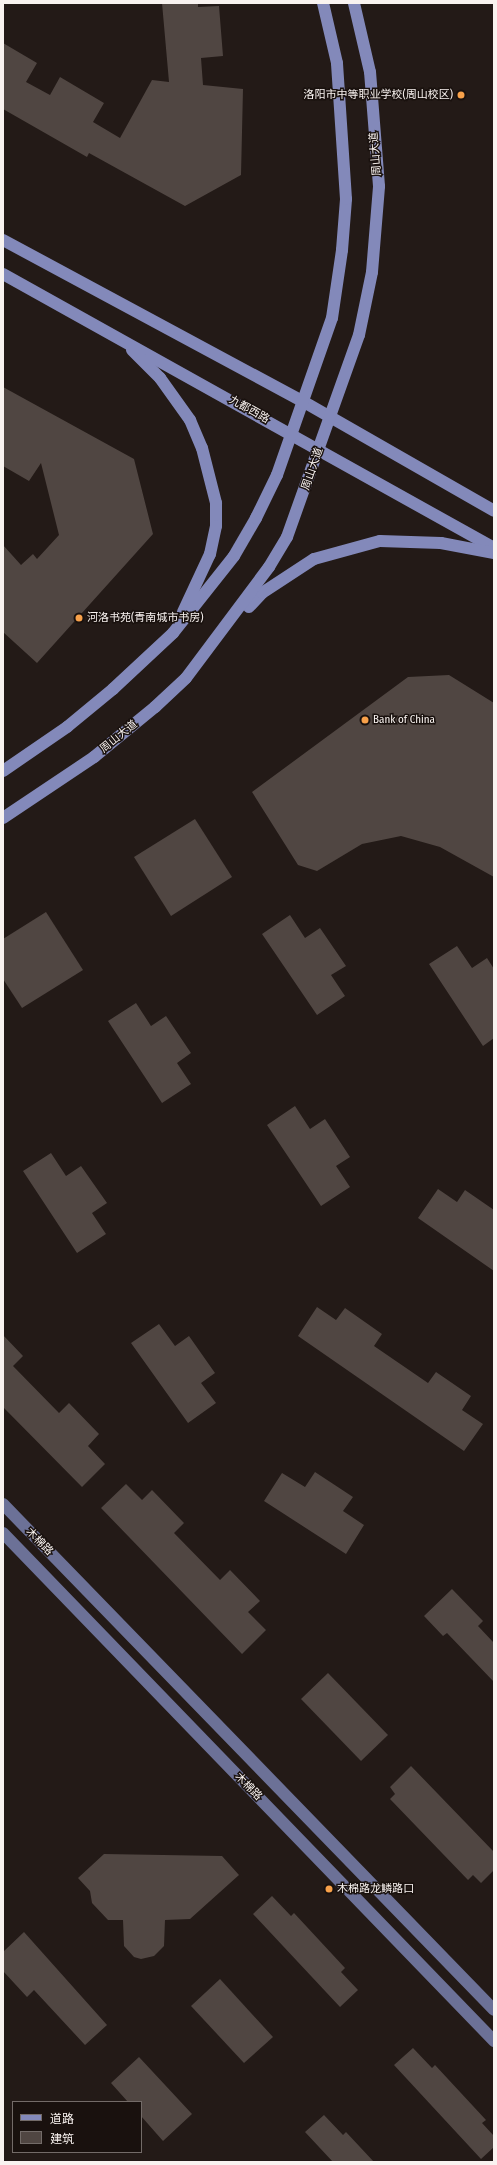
<!DOCTYPE html>
<html>
<head>
<meta charset="utf-8">
<style>
  body { margin:0 }
  #map { position:relative; width:497px; height:2165px; overflow:hidden; background:#231a17; font-family:"Fira Sans Condensed","Noto Sans SC",sans-serif }
  div>[style] { position:absolute }
  [style*='--x'] { left:calc(var(--x)*1px); top:calc(var(--y)*1px); width:calc(var(--w)*1px); rotate:calc(var(--a)*1deg) }
  .building>* { inset:0; background:#504642 }
  .secondary>* { height:12px; margin:-6px; padding:0 6px; transform-origin:6px; border-radius:6px; background:#6c7197 }
  .primary>* { height:12px; margin:-6px; padding:0 6px; transform-origin:6px; border-radius:6px; background:#8389ba }
  .dots>* { width:11px; height:11px; translate:-50% -50%; box-sizing:border-box; border:2px solid #19110e; border-radius:50% }
  span { translate:-50% -50%; white-space:nowrap; text-align:center; line-height:1.15; -webkit-text-stroke:3px #19110e; paint-order:stroke }
  .poi-label { font-size:11px; color:#f9f3f0 }
  .right { translate:-100% -50%; text-align:right }
  .left { translate:0 -50%; text-align:left }
  .street-label { font-size:11px; color:#f9f3f0 }
  .frame { position:absolute; inset:0; border:4px solid #f9f3f0; pointer-events:none }
  .legend { position:absolute; left:12px; top:2101px; width:130px; height:52px; box-sizing:border-box; background:#19110e; border:1px solid #736b68; margin:0; padding:5px 7px; list-style:none; font-size:12px; color:#f9f3f0 }
  .legend li { display:flex; align-items:center; gap:8px; height:20px }
  .legend b { width:20px; border:1px solid #736b68 }
</style>
</head>
<body>
<div id="map">
  <div class="building">
    <i style="clip-path:polygon(162px 3px,198px 3px,198px 7px,219px 6px,223px 56px,201px 58px,203px 85px,243px 89px,241px 175px,185px 206px,89px 153px,87px 157px,3px 109px,3px 43px,37px 63px,26px 82px,50px 95px,60px 77px,104px 103px,93px 122px,120px 138px,152px 80px,169px 82px)"></i>
    <i style="clip-path:polygon(3px 387px,134px 459px,153px 534px,37px 663px,3px 632px,3px 545px,21px 565px,33px 554px,37px 559px,59px 535px,41px 463px,29px 481px,3px 466px)"></i>
    <i style="clip-path:polygon(449px 675px,494px 703px,494px 877px,440px 847px,401px 836px,362px 844px,317px 871px,298px 865px,252px 792px,408px 677px)"></i>
    <i style="clip-path:polygon(195px 819px,232px 877px,171px 916px,134px 857px)"></i>
    <i style="clip-path:polygon(46px 912px,83px 970px,22px 1008px,3px 979px,3px 939px)"></i>
    <i style="clip-path:polygon(290px 915px,305px 938px,320px 928px,346px 966px,331px 975px,345px 996px,317px 1015px,262px 934px)"></i>
    <i style="clip-path:polygon(457px 946px,472px 968px,487px 958px,494px 969px,494px 1038px,483px 1046px,429px 964px)"></i>
    <i style="clip-path:polygon(136px 1003px,151px 1026px,166px 1016px,191px 1053px,177px 1063px,191px 1084px,162px 1103px,108px 1021px)"></i>
    <i style="clip-path:polygon(295px 1106px,310px 1129px,325px 1119px,350px 1157px,336px 1166px,350px 1187px,321px 1206px,267px 1125px)"></i>
    <i style="clip-path:polygon(51px 1153px,66px 1176px,81px 1166px,107px 1203px,92px 1213px,106px 1234px,77px 1253px,23px 1171px)"></i>
    <i style="clip-path:polygon(438px 1189px,457px 1202px,465px 1190px,494px 1210px,494px 1271px,418px 1218px)"></i>
    <i style="clip-path:polygon(317px 1307px,336px 1320px,345px 1308px,382px 1334px,374px 1346px,428px 1383px,436px 1372px,471px 1396px,462px 1410px,483px 1424px,464px 1451px,298px 1336px)"></i>
    <i style="clip-path:polygon(159px 1324px,175px 1346px,189px 1336px,215px 1373px,201px 1383px,216px 1403px,188px 1423px,131px 1343px)"></i>
    <i style="clip-path:polygon(3px 1335px,23px 1356px,13px 1366px,59px 1413px,69px 1403px,99px 1434px,88px 1446px,105px 1464px,82px 1487px,3px 1407px)"></i>
    <i style="clip-path:polygon(315px 1472px,353px 1497px,343px 1511px,364px 1525px,346px 1554px,264px 1501px,282px 1473px,305px 1487px)"></i>
    <i style="clip-path:polygon(126px 1484px,142px 1500px,152px 1490px,184px 1523px,174px 1533px,220px 1580px,230px 1570px,260px 1601px,248px 1612px,266px 1630px,242px 1654px,101px 1508px)"></i>
    <i style="clip-path:polygon(452px 1589px,483px 1621px,478px 1626px,494px 1643px,494px 1682px,447px 1633px,443px 1636px,424px 1616px)"></i>
    <i style="clip-path:polygon(328px 1673px,388px 1735px,361px 1761px,301px 1699px)"></i>
    <i style="clip-path:polygon(411px 1766px,494px 1852px,494px 1870px,481px 1883px,473px 1875px,468px 1880px,390px 1799px,395px 1794px,390px 1787px)"></i>
    <i style="clip-path:polygon(104px 1854px,222px 1856px,239px 1875px,190px 1919px,165px 1920px,164px 1946px,154px 1956px,141px 1959px,134px 1957px,124px 1946px,123px 1920px,108px 1920px,92px 1903px,90px 1891px,78px 1878px)"></i>
    <i style="clip-path:polygon(272px 1896px,291px 1916px,294px 1913px,345px 1968px,341px 1972px,358px 1990px,340px 2007px,253px 1914px)"></i>
    <i style="clip-path:polygon(24px 1932px,107px 2025px,85px 2045px,34px 1990px,27px 1997px,3px 1971px,3px 1952px)"></i>
    <i style="clip-path:polygon(220px 1979px,273px 2037px,244px 2063px,191px 2006px)"></i>
    <i style="clip-path:polygon(413px 2048px,432px 2068px,435px 2065px,486px 2120px,482px 2123px,494px 2136px,494px 2147px,481px 2159px,394px 2065px)"></i>
    <i style="clip-path:polygon(139px 2057px,192px 2114px,163px 2141px,141px 2116px,141px 2102px,128px 2102px,111px 2083px)"></i>
    <i style="clip-path:polygon(324px 2115px,343px 2135px,346px 2132px,374px 2162px,333px 2162px,305px 2132px)"></i>
  </div>
  <div class="secondary">
    <i style="--x:3;--y:1504;--w:705;--a:45.86"></i>
    <i style="--x:3;--y:1533;--w:707;--a:45.97"></i>
  </div>
  <div class="primary">
    <i style="--x:3;--y:240;--w:342;--a:28.3"></i>
    <i style="--x:304;--y:402;--w:219;--a:29.8"></i>
    <i style="--x:3;--y:274;--w:562;--a:29.16"></i>
    <i style="--x:132;--y:350;--w:40;--a:45"></i>
    <i style="--x:160;--y:378;--w:52;--a:54.5"></i>
    <i style="--x:190;--y:420;--w:30;--a:67"></i>
    <i style="--x:202;--y:448;--w:57;--a:75.7"></i>
    <i style="--x:216;--y:503;--w:23;--a:90"></i>
    <i style="--x:216;--y:526;--w:29;--a:102"></i>
    <i style="--x:210;--y:554;--w:64;--a:115"></i>
    <i style="--x:249;--y:607;--w:19;--a:-47"></i>
    <i style="--x:262;--y:593;--w:62;--a:-33.2"></i>
    <i style="--x:314;--y:559;--w:68;--a:-15.3"></i>
    <i style="--x:380;--y:541;--w:61;--a:1.9"></i>
    <i style="--x:441;--y:543;--w:54;--a:10.7"></i>
    <i style="--x:3;--y:771;--w:78;--a:-34.5"></i>
    <i style="--x:67;--y:727;--w:60;--a:-39.6"></i>
    <i style="--x:113;--y:689;--w:82;--a:-43"></i>
    <i style="--x:173;--y:633;--w:98;--a:-51.6"></i>
    <i style="--x:234;--y:556;--w:44;--a:-59.9"></i>
    <i style="--x:256;--y:518;--w:48;--a:-64"></i>
    <i style="--x:277;--y:475;--w:166;--a:-70.7"></i>
    <i style="--x:332;--y:318;--w:69;--a:-81.6"></i>
    <i style="--x:342;--y:250;--w:51;--a:-85.5"></i>
    <i style="--x:346;--y:199;--w:136;--a:-93.8"></i>
    <i style="--x:337;--y:63;--w:62;--a:-103.1"></i>
    <i style="--x:3;--y:818;--w:110;--a:-33.8"></i>
    <i style="--x:94;--y:757;--w:79;--a:-39.3"></i>
    <i style="--x:155;--y:707;--w:42;--a:-43.1"></i>
    <i style="--x:186;--y:678;--w:139;--a:-53.2"></i>
    <i style="--x:269;--y:567;--w:35;--a:-59"></i>
    <i style="--x:287;--y:537;--w:214;--a:-70.4"></i>
    <i style="--x:359;--y:335;--w:64;--a:-78.3"></i>
    <i style="--x:372;--y:272;--w:86;--a:-85.3"></i>
    <i style="--x:379;--y:186;--w:114;--a:-94.5"></i>
    <i style="--x:370;--y:72;--w:71;--a:-103.1"></i>
  </div>
  <div class="dots">
    <i style="left:461px;top:95px;background:#f8a14a"></i>
    <i style="left:79px;top:618px;background:#f8a14a"></i>
    <i style="left:365px;top:720px;background:#f8a14a"></i>
    <i style="left:329px;top:1889px;background:#f8a14a"></i>
  </div>
  <div class="poi-label">
    <span class="right" style="left:453px;top:95px">洛阳市中等职业学校(周山校区)</span>
    <span class="left" style="left:87px;top:618px">河洛书苑(青南城市书房)</span>
    <span class="left" style="left:373px;top:720px">Bank of China</span>
    <span class="left" style="left:337px;top:1889px">木棉路龙鳞路口</span>
  </div>
  <div class="street-label">
    <span style="left:376px;top:154px;rotate:-95deg">周山大道</span>
    <span style="left:249px;top:410px;rotate:29deg">九都西路</span>
    <span style="left:313px;top:469px;rotate:-71deg">周山大道</span>
    <span style="left:119px;top:737px;rotate:-39deg">周山大道</span>
    <span style="left:39px;top:1542px;rotate:46deg">木棉路</span>
    <span style="left:248px;top:1787px;rotate:46deg">木棉路</span>
  </div>
  <div class="frame"></div>
  <ul class="legend">
  <li><b style="height:5px;background:#8389ba"></b>道路</li>
  <li><b style="height:11px;background:#504642"></b>建筑</li>
  </ul>
</div>
</body>
</html>
